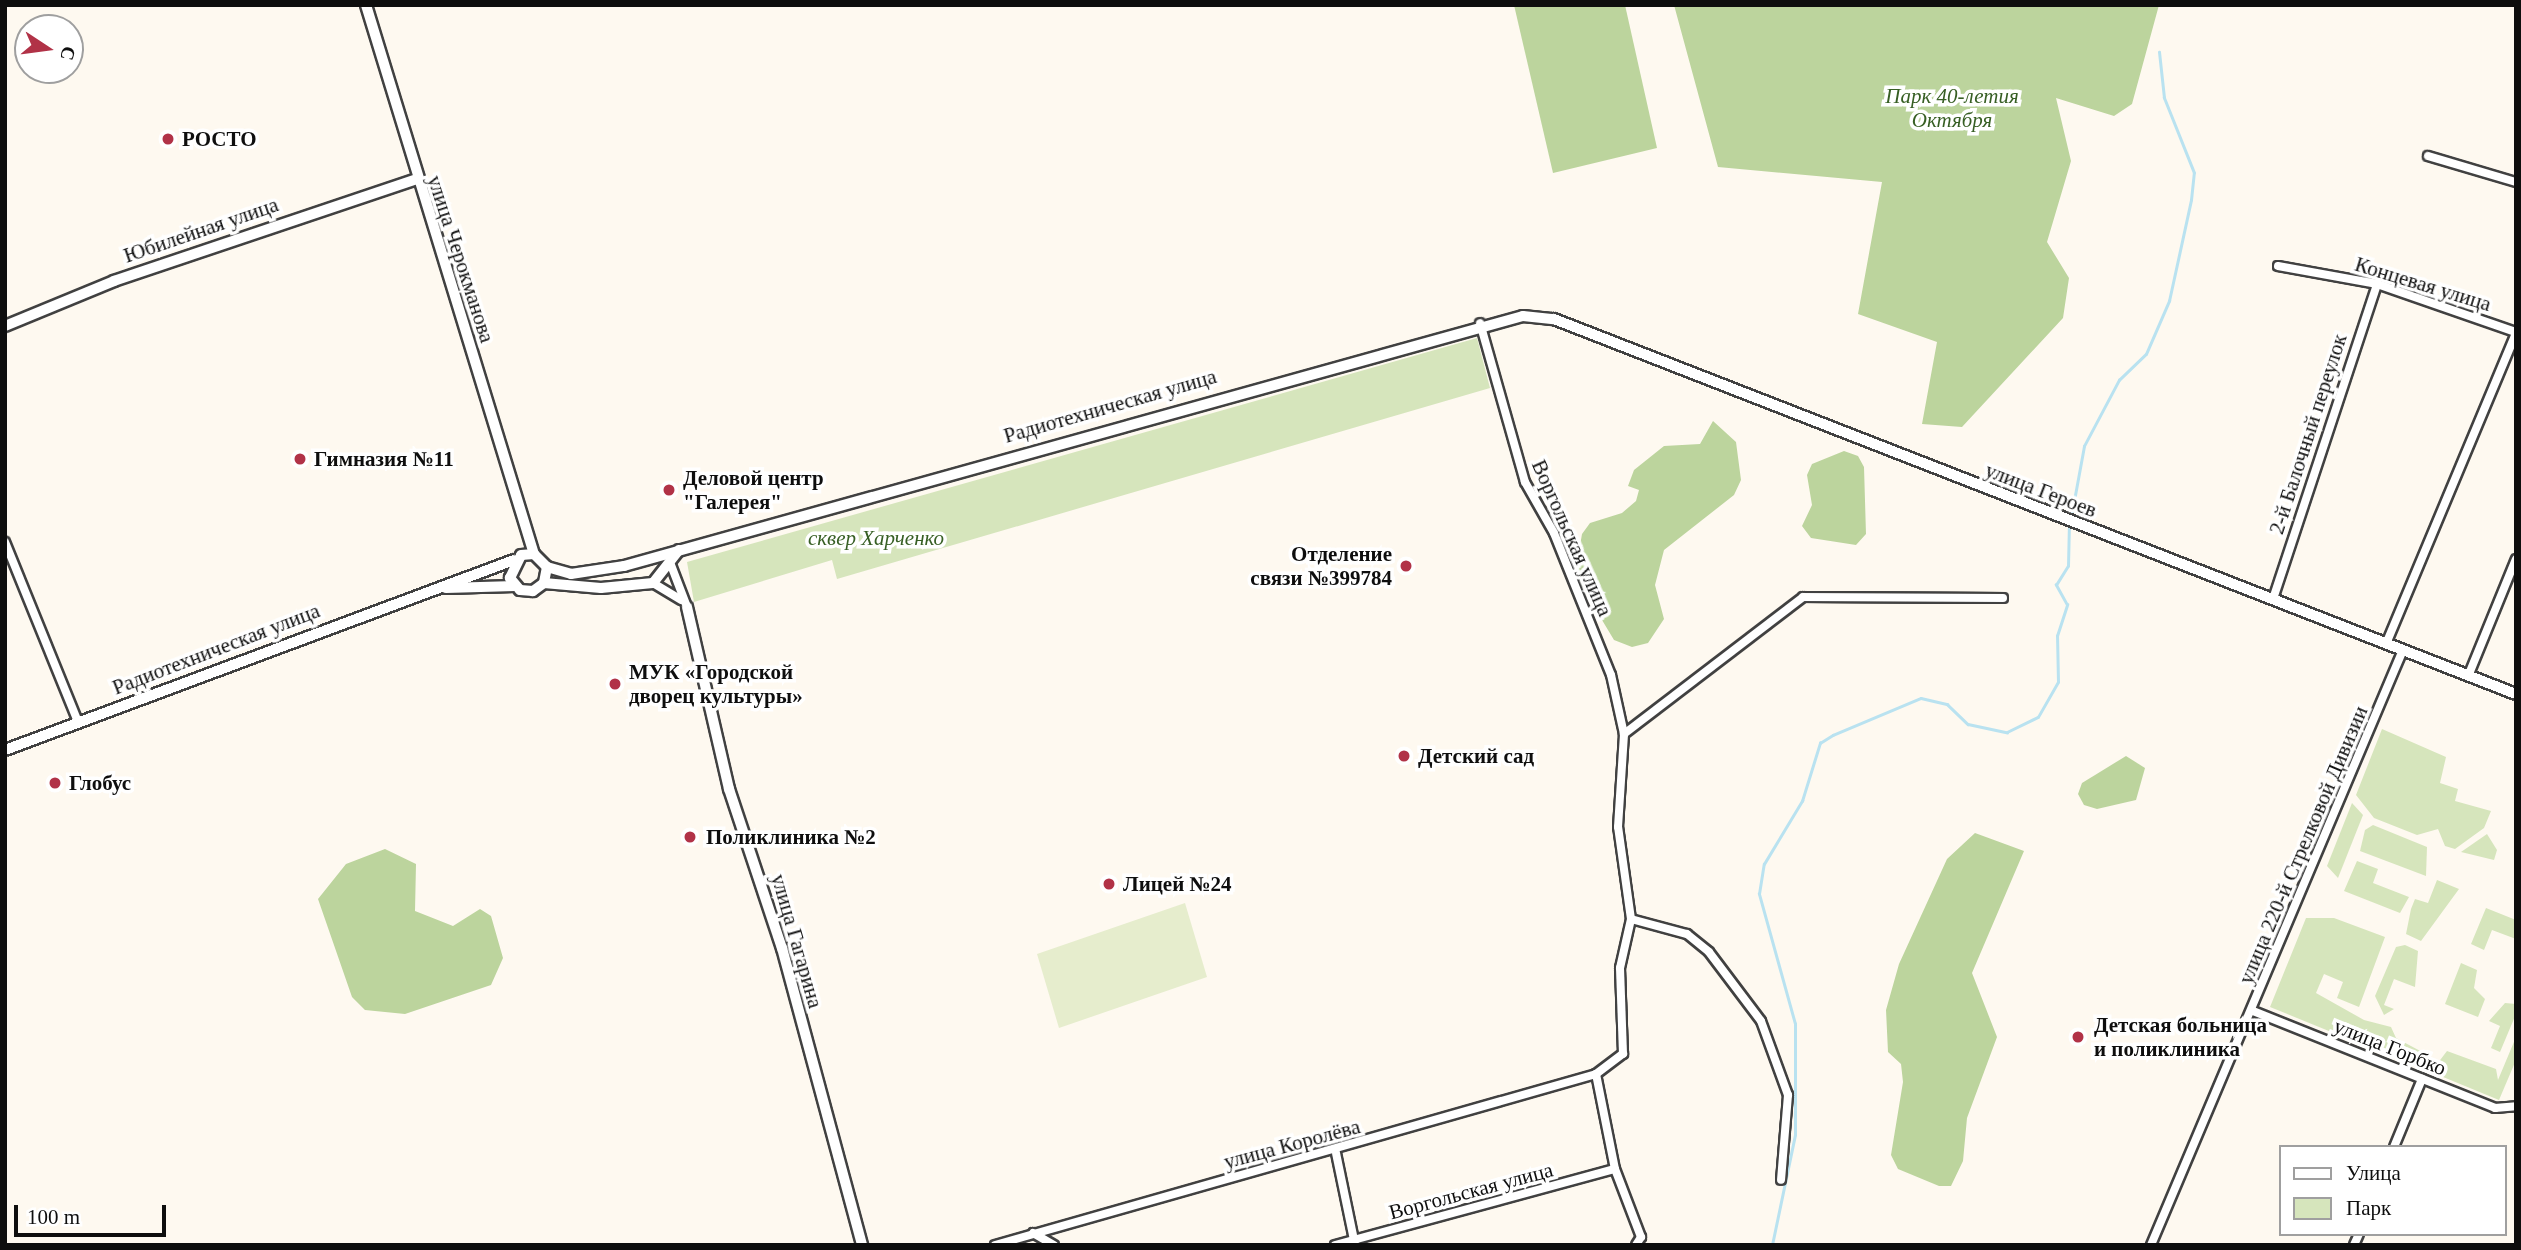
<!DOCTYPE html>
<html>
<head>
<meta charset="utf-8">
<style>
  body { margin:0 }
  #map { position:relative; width:2521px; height:1250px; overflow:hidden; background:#fef9f0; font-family:"Times New Roman",serif }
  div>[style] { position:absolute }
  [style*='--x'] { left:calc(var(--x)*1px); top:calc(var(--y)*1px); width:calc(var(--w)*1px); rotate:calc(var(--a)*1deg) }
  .green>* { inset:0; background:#d6e5bc }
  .forest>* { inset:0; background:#bcd49d }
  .pitch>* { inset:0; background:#e6edcd }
  .stream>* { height:2.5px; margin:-1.25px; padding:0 1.25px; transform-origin:1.25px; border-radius:1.25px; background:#b9e2f0 }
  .roads { filter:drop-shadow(2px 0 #414141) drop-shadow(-2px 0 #414141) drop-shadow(0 2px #414141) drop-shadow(0 -2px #414141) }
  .minor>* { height:8px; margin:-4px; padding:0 4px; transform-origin:4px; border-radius:4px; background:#fff }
  .tertiary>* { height:10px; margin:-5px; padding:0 5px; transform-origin:5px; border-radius:5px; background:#fff }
  .dots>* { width:19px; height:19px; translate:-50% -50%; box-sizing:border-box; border:4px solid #fff; border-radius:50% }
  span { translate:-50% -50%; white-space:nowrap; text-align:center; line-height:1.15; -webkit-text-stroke:7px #fff; paint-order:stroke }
  .park-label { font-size:21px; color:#375f24; font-style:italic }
  .poi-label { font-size:21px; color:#0e0e0e; font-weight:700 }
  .left { translate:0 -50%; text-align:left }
  .right { translate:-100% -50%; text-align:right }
  .street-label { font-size:21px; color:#0e0e0e }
  .frame { position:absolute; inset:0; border:7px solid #0e0e0e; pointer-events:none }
  .legend { position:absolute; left:2279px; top:1145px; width:228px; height:91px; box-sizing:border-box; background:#fff; border:2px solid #9f9f9f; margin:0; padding:9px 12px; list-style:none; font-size:21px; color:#0e0e0e }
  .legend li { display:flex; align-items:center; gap:14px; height:35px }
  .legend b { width:35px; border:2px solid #9f9f9f }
  .north { position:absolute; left:14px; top:14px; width:70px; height:70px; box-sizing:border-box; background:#fff; border:2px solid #9f9f9f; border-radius:50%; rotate:103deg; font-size:19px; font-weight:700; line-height:28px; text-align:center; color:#0e0e0e }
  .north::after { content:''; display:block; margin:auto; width:24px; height:32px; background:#b13247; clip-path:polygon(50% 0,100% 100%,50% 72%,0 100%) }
  .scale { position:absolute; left:14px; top:1205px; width:152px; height:32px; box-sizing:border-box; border:4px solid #0e0e0e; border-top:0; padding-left:9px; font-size:21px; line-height:24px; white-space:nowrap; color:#0e0e0e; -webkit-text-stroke:5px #fff; paint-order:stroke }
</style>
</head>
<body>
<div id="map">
  <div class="green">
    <i style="clip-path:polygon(1477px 338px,1490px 388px,837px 579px,832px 560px,694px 602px,687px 562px)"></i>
    <i style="clip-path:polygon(2382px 729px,2446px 757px,2440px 783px,2458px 789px,2455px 801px,2491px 811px,2484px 828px,2455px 849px,2445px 846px,2438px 829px,2417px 835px,2374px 818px,2356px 795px)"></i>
    <i style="clip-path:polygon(2352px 803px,2363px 815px,2338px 878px,2327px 866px)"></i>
    <i style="clip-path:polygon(2373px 825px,2427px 847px,2426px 876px,2360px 851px,2365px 830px)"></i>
    <i style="clip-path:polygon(2487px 834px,2497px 850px,2494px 860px,2461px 852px)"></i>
    <i style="clip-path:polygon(2357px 861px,2378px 869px,2373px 883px,2409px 897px,2400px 913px,2344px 891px)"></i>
    <i style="clip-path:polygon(2437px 880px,2459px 889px,2421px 941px,2406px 934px,2411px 909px,2415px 899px,2428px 903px)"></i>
    <i style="clip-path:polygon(2486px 908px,2516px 920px,2516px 939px,2492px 930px,2484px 950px,2471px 944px)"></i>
    <i style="clip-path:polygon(2306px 918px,2334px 918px,2385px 937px,2359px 1007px,2337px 998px,2343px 982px,2324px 974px,2316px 993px,2364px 1020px,2391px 1027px,2396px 1038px,2424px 1053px,2422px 1069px,2270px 1007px)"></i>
    <i style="clip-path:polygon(2405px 945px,2418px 951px,2415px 987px,2394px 979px,2384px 1005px,2394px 1009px,2384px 1015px,2375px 996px,2396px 947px)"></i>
    <i style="clip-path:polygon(2461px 963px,2477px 970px,2474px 988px,2485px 999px,2478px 1017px,2445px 1004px)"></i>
    <i style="clip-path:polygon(2505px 1003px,2516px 1004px,2516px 1014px,2500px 1052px,2491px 1048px,2500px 1026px,2489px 1021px)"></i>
    <i style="clip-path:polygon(2516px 1037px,2516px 1060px,2499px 1100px,2431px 1072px,2447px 1051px,2496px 1069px,2498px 1080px)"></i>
  </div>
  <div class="forest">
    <i style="clip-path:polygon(1514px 5px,1625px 5px,1657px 148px,1553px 173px)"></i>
    <i style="clip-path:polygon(1674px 5px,2159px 5px,2132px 104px,2114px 116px,2056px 98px,2071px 161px,2047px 242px,2069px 278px,2063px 318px,1962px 427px,1922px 424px,1937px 342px,1858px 314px,1882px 182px,1718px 167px)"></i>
    <i style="clip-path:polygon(1713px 421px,1736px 442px,1741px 480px,1734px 495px,1664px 550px,1655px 585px,1664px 619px,1648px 643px,1632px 647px,1614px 640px,1575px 575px,1582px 534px,1590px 523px,1622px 513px,1636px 501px,1639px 490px,1628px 486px,1634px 470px,1664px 446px,1700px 444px)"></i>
    <i style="clip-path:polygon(1844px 451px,1858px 456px,1864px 467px,1866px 534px,1856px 545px,1811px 538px,1802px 526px,1812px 505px,1807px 475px,1812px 464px)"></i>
    <i style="clip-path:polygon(2126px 756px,2145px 768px,2136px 800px,2097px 809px,2084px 805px,2078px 794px,2082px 783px)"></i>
    <i style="clip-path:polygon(1975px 833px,2024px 851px,1972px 973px,1997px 1037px,1967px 1118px,1963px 1161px,1951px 1186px,1939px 1186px,1898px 1169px,1891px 1155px,1903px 1082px,1901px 1064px,1888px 1052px,1886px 1010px,1899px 964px,1947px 859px)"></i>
    <i style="clip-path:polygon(385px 849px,416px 864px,415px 911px,453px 926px,480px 909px,491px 916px,503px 958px,491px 985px,405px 1014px,365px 1010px,352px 997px,318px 899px,346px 864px)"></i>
  </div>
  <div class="pitch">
    <i style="clip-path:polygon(1185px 903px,1207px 977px,1059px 1028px,1037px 954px)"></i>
  </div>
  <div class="stream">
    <i style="--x:2071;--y:517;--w:72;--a:-79.6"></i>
    <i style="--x:2084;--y:446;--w:75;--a:-62.1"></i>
    <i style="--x:2119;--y:380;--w:37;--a:-44"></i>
    <i style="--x:2146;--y:354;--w:58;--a:-66.5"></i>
    <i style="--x:2169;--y:301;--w:103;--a:-77.7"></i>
    <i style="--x:2191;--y:200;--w:27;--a:-84"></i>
    <i style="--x:2194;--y:173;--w:81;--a:-111.8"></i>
    <i style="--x:2164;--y:98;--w:46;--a:-96.2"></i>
    <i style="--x:1772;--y:1245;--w:112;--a:-78.2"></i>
    <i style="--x:1795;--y:1135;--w:111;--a:-90"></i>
    <i style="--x:1795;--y:1024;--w:135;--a:-105.5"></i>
    <i style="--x:1759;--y:894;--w:30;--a:-81"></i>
    <i style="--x:1764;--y:864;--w:74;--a:-58.9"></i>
    <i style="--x:1802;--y:801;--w:61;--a:-72.8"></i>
    <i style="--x:1820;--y:743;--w:15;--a:-32"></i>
    <i style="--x:1833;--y:735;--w:95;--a:-22.8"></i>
    <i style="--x:1921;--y:698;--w:27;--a:13"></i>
    <i style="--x:1947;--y:704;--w:29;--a:44"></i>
    <i style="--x:1968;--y:724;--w:40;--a:12"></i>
    <i style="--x:2007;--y:732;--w:34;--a:-26"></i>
    <i style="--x:2038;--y:717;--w:40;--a:-60.3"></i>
    <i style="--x:2058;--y:682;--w:46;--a:-91.2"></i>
    <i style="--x:2057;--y:636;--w:33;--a:-72"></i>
    <i style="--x:2067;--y:605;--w:23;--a:-119"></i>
    <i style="--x:2056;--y:585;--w:22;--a:-58"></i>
    <i style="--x:2068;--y:566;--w:43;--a:-88.7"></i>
  </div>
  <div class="roads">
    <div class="minor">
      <i style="--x:2428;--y:156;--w:92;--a:16.5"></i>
      <i style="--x:2278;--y:266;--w:101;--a:10.3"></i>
      <i style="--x:2377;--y:284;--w:147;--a:19.1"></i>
      <i style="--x:5;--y:542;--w:194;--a:67.9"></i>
      <i style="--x:671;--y:565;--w:45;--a:69.1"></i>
      <i style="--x:653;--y:583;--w:33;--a:31"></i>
      <i style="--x:2274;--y:596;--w:329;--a:-71.7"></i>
      <i style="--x:2386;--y:644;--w:337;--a:-67.3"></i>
      <i style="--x:2469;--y:674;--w:124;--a:-67.8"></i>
      <i style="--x:1624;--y:734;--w:225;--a:-37.4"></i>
      <i style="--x:1803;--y:597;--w:200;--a:0.3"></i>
      <i style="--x:1631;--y:919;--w:58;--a:15"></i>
      <i style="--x:1687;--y:934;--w:28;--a:39"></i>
      <i style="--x:1709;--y:952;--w:86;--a:53"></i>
      <i style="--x:1761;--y:1021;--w:79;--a:70"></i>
      <i style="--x:1788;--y:1095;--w:85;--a:94.7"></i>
      <i style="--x:2253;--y:1011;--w:261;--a:21.8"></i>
      <i style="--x:2495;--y:1108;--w:21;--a:-5"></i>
      <i style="--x:1596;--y:1074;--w:97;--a:78.7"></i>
      <i style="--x:1615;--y:1169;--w:73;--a:69.1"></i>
      <i style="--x:1641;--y:1237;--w:9;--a:122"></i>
      <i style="--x:2394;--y:1147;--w:74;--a:-67.6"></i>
      <i style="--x:1336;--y:1153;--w:94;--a:78.3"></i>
      <i style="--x:1033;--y:1233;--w:24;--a:30"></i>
      <i style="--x:995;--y:1245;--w:625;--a:-15.88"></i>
      <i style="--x:1596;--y:1074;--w:34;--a:-37"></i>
      <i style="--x:1623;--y:1054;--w:86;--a:-92"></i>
      <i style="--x:1620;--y:968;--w:50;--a:-77.3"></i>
      <i style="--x:1631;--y:919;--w:93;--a:-98"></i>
      <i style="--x:1618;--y:827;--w:93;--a:-86.3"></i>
      <i style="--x:1624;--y:734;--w:60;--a:-102.4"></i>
      <i style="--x:1611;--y:675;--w:153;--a:-111.9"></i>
      <i style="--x:1554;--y:533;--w:59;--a:-119.6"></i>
      <i style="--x:1525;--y:482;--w:165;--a:-105.8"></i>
      <i style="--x:1335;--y:1245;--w:290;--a:-15.2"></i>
      <i style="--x:2151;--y:1245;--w:646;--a:-67.05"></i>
      <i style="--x:2354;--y:1245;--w:12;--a:-66"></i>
    </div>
    <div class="tertiary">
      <i style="--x:366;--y:5;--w:574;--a:72.99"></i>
      <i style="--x:5;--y:326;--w:118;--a:-22.4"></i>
      <i style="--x:114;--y:281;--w:317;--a:-18.6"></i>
      <i style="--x:547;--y:567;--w:16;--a:101"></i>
      <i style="--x:544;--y:583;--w:14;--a:144"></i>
      <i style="--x:533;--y:591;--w:13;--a:-176"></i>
      <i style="--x:520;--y:590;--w:16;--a:-130"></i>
      <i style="--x:510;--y:578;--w:25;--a:-64"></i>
      <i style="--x:521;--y:555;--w:13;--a:-4"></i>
      <i style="--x:534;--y:554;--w:18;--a:45"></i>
      <i style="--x:547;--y:567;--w:25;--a:16"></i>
      <i style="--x:571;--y:574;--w:54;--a:-8.6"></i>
      <i style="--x:624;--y:566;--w:933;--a:-15.54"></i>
      <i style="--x:1523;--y:316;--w:31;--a:6"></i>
      <i style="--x:1554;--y:319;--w:1033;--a:21.3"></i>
      <i style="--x:544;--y:583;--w:57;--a:5"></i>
      <i style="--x:601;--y:588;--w:52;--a:-5.5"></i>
      <i style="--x:653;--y:583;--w:42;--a:-51.8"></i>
      <i style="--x:446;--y:588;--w:69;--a:-1.7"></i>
      <i style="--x:687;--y:607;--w:187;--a:77"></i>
      <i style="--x:729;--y:789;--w:168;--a:71.6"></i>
      <i style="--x:782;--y:948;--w:308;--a:74.9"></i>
      <i style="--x:5;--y:750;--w:543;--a:-20.47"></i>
    </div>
  </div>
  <div class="dots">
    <i style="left:168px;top:139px;background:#b13247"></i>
    <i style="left:300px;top:459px;background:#b13247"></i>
    <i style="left:669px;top:490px;background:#b13247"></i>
    <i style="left:1406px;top:566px;background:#b13247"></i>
    <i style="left:615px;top:684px;background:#b13247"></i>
    <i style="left:1404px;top:756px;background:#b13247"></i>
    <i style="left:55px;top:783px;background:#b13247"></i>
    <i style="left:690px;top:837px;background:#b13247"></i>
    <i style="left:1109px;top:884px;background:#b13247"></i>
    <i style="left:2078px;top:1037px;background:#b13247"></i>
  </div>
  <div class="park-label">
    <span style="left:1952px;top:108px">Парк 40-летия<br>Октября</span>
    <span style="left:876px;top:538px">сквер Харченко</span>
  </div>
  <div class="poi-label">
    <span class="left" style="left:182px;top:139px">РОСТО</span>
    <span class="left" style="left:314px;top:459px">Гимназия №11</span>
    <span class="left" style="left:683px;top:490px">Деловой центр<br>"Галерея"</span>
    <span class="right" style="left:1392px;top:566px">Отделение<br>связи №399784</span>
    <span class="left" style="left:629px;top:684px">МУК «Городской<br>дворец культуры»</span>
    <span class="left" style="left:1418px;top:756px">Детский сад</span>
    <span class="left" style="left:69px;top:783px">Глобус</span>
    <span class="left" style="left:706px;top:837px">Поликлиника №2</span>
    <span class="left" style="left:1123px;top:884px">Лицей №24</span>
    <span class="left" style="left:2094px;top:1037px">Детская больница<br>и поликлиника</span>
  </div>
  <div class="street-label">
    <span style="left:201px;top:230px;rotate:-19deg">Юбилейная улица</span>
    <span style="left:461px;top:259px;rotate:72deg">улица Черокманова</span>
    <span style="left:2423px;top:284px;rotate:17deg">Концевая улица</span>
    <span style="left:1110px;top:406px;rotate:-16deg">Радиотехническая улица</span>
    <span style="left:2308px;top:434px;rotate:-72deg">2-й Балочный переулок</span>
    <span style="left:2041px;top:490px;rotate:21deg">улица Героев</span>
    <span style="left:1572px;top:538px;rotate:66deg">Воргольская улица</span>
    <span style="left:216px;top:649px;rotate:-21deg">Радиотехническая улица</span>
    <span style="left:2303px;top:845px;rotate:-67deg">улица 220-й Стрелковой Дивизии</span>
    <span style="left:797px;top:941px;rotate:74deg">улица Гагарина</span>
    <span style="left:2390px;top:1047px;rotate:22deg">улица Горбко</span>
    <span style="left:1292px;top:1144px;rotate:-15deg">улица Королёва</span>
    <span style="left:1471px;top:1191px;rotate:-15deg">Воргольская улица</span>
  </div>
  <div class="frame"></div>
  <ul class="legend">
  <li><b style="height:9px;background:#fff"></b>Улица</li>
  <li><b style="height:19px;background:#d6e5bc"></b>Парк</li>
  </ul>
  <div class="north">С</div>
  <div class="scale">100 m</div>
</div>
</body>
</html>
